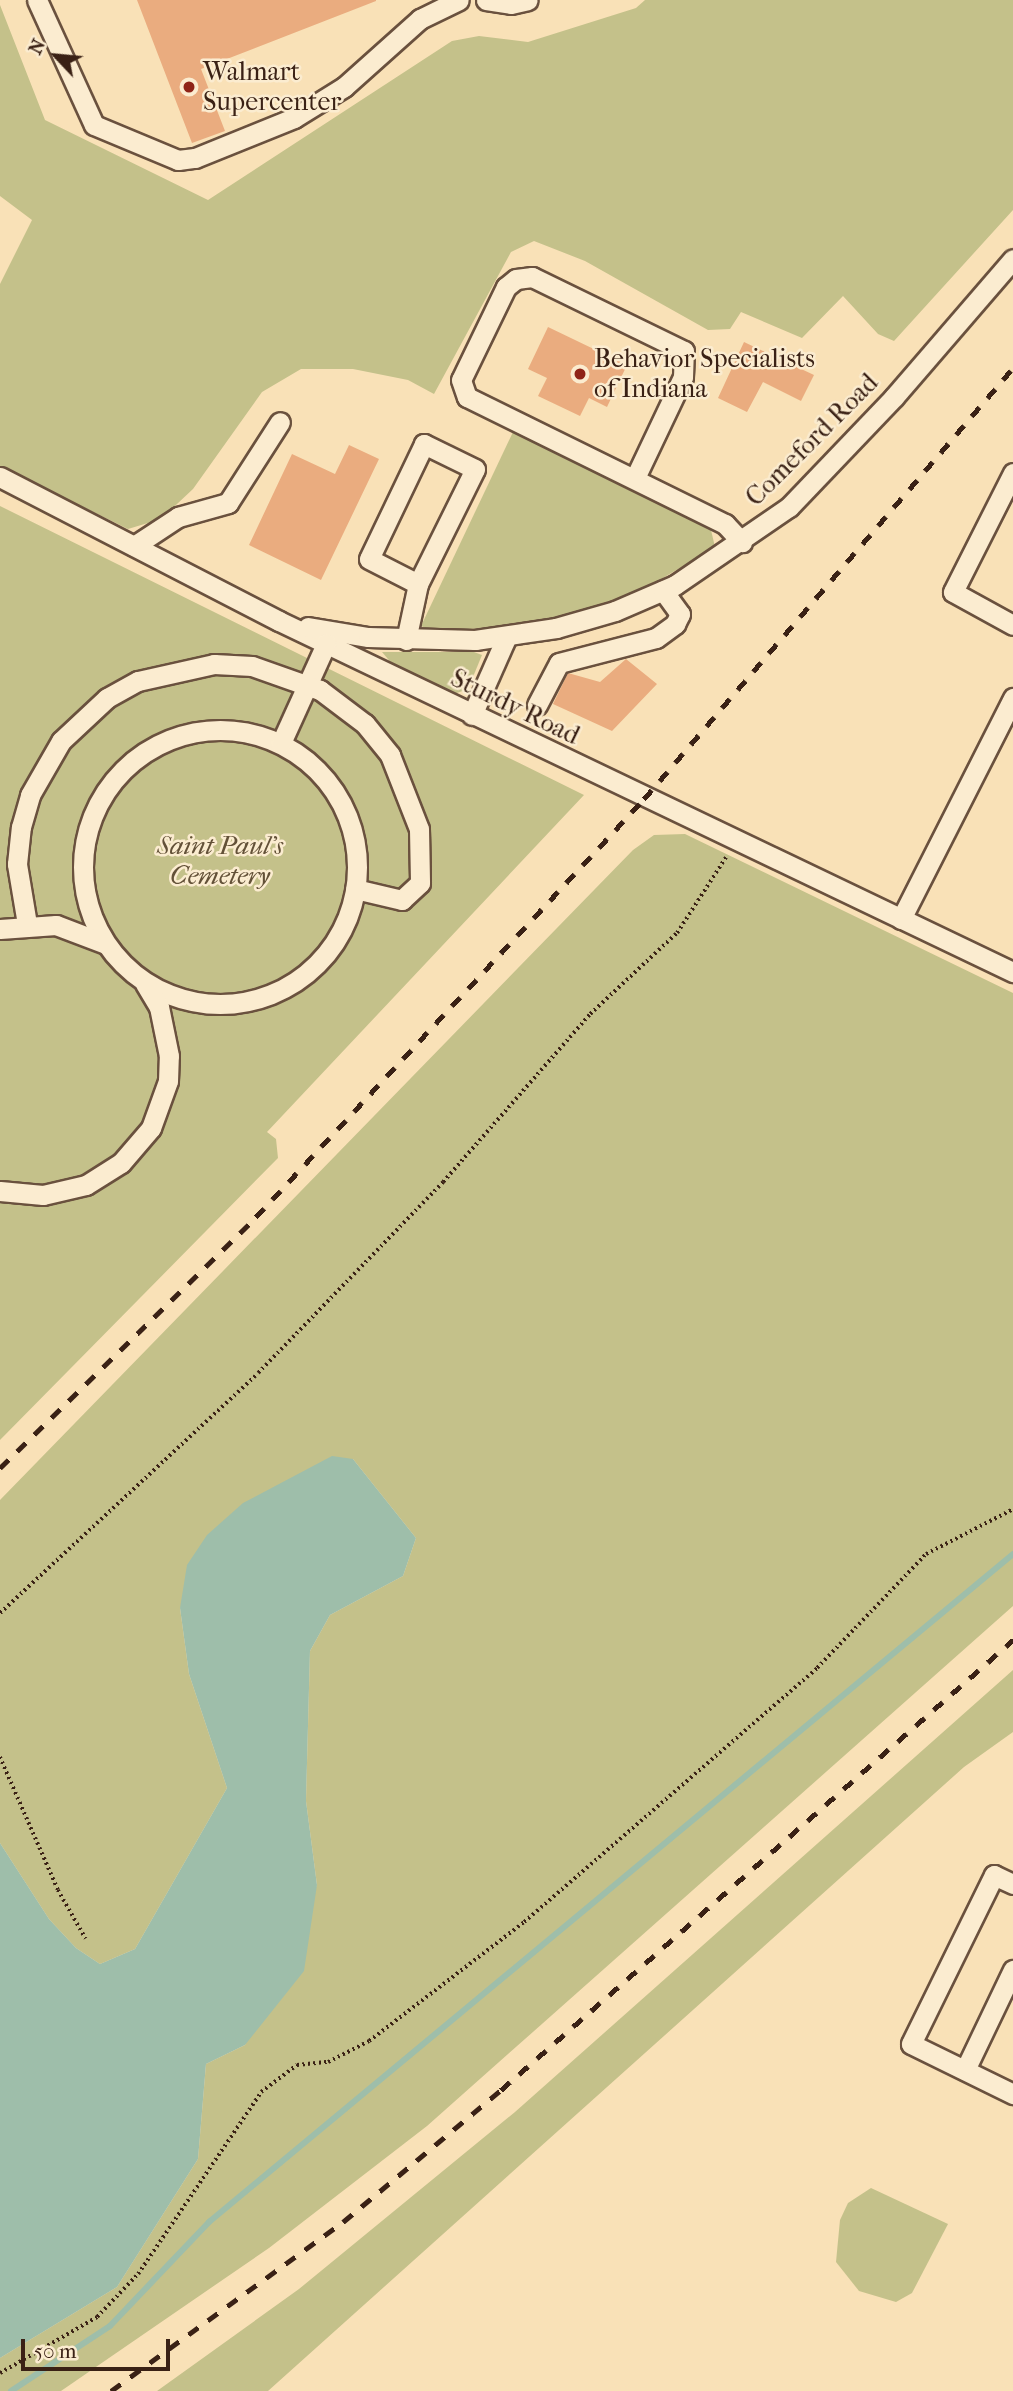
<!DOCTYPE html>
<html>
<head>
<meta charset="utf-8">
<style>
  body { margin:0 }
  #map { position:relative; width:1013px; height:2391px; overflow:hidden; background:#f9e1b7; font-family:"IM FELL French Canon",serif }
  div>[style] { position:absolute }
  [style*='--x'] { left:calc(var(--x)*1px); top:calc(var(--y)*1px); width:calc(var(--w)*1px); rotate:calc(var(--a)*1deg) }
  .green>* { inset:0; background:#c4c18a }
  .water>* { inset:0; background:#9ebeaa }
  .stream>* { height:6px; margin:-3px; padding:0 3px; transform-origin:3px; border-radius:3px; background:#9ebeaa }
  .building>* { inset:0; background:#eaac7f }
  .path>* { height:3.5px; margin-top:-1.75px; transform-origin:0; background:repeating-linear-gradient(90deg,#3a2115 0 2px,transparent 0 5.5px) }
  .roads { filter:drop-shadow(2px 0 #6a513e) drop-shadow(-2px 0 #6a513e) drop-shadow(0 2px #6a513e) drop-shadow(0 -2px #6a513e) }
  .minor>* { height:19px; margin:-9.5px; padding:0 9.5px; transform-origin:9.5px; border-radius:9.5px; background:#fbecd0 }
  .minor>.ring { margin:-9.5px; padding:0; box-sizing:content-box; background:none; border:19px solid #fbecd0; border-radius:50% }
  .rail>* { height:5px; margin-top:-2.5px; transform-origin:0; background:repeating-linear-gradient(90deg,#3a2115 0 12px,transparent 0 24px) }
  .dots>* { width:19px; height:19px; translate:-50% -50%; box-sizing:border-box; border:4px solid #fbecd0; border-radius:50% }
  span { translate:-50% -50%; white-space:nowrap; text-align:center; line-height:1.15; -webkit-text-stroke:5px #fbecd0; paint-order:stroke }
  .poi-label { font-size:26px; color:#3a2115 }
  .left { translate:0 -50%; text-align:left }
  .street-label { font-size:26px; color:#3a2115 }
  .park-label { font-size:26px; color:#635138; font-style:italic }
  .north { position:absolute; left:21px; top:21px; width:70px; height:70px; -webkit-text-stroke:5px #fbecd0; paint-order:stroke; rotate:296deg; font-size:19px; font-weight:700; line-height:28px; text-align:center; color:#3a2115 }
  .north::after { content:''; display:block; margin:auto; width:24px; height:32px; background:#3a2115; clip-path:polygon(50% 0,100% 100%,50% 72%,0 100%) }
  .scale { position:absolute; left:21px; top:2339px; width:149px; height:32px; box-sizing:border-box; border:4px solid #3a2115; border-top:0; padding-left:9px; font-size:21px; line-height:24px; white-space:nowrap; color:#3a2115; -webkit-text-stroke:5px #fbecd0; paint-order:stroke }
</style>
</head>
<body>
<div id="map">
  <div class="green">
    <i style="clip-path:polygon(645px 0,1013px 0,1013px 210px,894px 341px,878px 334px,843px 296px,802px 338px,741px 312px,730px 329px,708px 330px,585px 261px,534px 241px,511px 252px,434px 394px,408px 380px,353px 369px,301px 369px,262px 392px,193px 489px,161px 519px,128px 529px,0 466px,0 284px,32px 220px,0 196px,0 5px,45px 120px,208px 200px,452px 41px,479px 36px,528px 42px,636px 8px)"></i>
    <i style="clip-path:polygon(513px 432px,699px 519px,711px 530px,715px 547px,641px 591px,541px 623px,435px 632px,421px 626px)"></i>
    <i style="clip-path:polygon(0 506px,584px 795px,267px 1132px,276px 1139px,278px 1158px,0 1440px)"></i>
    <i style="clip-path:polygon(382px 652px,474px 652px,482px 655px,468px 689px,454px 694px,393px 665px)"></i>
    <i style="clip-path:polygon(685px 834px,1013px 993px,1013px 1606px,427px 2126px,269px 2248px,61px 2391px,0 2391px,0 2358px,117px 2287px,198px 2159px,206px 2064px,245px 2045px,317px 1885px,306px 1801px,310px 1651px,330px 1615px,403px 1576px,416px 1538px,353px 1459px,180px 1608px,189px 1674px,227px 1788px,135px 1949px,100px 1964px,76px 1948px,49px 1919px,0 1843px,0 1500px,633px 850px,654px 835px)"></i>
    <i style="clip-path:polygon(1013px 1670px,1013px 1732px,964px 1767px,268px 2391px,157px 2391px,299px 2289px,515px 2112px)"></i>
    <i style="clip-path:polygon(871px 2188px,948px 2224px,912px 2293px,896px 2302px,859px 2291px,836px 2262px,840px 2220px,848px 2203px)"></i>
  </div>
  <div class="water">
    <i style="clip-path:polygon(332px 1456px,353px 1459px,416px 1538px,403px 1576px,330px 1615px,310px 1651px,306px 1801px,317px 1885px,304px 1971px,245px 2045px,206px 2064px,198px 2159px,117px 2287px,0 2358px,0 1843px,49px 1919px,76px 1948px,100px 1964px,135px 1949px,227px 1788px,189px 1674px,180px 1608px,187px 1565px,207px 1535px,243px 1503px)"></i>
  </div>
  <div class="stream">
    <i style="--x:11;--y:2391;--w:118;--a:-33.3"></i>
    <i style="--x:110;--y:2326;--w:144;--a:-46.4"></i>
    <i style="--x:209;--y:2222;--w:1045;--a:-39.72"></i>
  </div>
  <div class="building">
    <i style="clip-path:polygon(137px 0,376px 0,376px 1px,201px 69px,225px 131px,192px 143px)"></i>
    <i style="clip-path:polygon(548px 327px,627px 365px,607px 407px,589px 398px,580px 416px,538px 396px,547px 378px,528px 369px)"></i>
    <i style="clip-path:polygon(744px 342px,814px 375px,801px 401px,763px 382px,747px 412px,718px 398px)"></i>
    <i style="clip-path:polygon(349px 445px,379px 459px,321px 580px,249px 545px,292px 454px,335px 474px)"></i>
    <i style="clip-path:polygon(626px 659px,657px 684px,612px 731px,553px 704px,568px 673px,600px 682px)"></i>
  </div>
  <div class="path">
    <i style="--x:0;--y:1613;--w:352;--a:-42.9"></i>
    <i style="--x:258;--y:1373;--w:266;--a:-45.9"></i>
    <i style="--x:443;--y:1182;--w:223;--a:-48.8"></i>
    <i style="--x:590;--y:1014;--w:119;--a:-43"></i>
    <i style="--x:677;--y:933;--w:90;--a:-57.2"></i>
    <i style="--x:0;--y:1757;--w:145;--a:66.4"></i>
    <i style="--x:58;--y:1890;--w:56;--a:60.3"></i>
    <i style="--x:0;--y:2373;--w:112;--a:-30"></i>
    <i style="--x:97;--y:2317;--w:59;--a:-46.4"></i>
    <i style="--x:138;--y:2274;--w:220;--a:-55.9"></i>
    <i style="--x:261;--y:2092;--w:45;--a:-36.9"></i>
    <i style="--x:297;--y:2065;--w:31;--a:-6"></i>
    <i style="--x:328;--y:2062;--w:46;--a:-27.1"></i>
    <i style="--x:369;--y:2041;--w:195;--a:-37.5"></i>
    <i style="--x:524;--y:1922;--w:388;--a:-40.9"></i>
    <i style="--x:817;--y:1668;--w:158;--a:-46.3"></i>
    <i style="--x:926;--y:1554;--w:98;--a:-27.3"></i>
  </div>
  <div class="roads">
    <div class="minor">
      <i style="--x:37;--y:0;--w:137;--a:65.5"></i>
      <i style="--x:94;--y:125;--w:91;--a:22.6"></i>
      <i style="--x:178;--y:160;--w:17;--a:-7"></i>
      <i style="--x:195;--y:158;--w:107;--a:-22"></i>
      <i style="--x:294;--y:118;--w:59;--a:-31.8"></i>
      <i style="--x:344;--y:87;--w:102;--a:-41.8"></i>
      <i style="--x:420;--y:19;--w:43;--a:-26"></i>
      <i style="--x:486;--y:0;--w:25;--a:9"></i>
      <i style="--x:511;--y:4;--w:17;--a:-13"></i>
      <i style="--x:1013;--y:473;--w:133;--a:116.8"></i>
      <i style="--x:953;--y:592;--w:68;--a:28.8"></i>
      <i style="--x:0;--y:477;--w:314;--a:27.3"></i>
      <i style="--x:279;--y:621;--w:814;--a:25.56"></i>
      <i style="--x:635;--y:478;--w:112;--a:-64.6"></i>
      <i style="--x:683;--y:377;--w:26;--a:-88"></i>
      <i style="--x:684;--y:351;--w:169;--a:-154"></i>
      <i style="--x:532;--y:277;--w:16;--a:173"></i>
      <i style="--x:516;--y:279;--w:13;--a:141"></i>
      <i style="--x:506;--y:287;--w:103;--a:115.8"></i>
      <i style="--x:461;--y:380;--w:18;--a:71"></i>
      <i style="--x:467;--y:397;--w:288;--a:26.2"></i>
      <i style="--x:725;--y:524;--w:25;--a:47"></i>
      <i style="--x:134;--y:546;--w:53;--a:-33.4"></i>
      <i style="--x:178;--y:517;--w:52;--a:-15.6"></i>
      <i style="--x:228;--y:503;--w:96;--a:-57.3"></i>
      <i style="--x:308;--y:627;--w:61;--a:9.5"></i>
      <i style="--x:368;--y:637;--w:107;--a:1.6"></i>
      <i style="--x:475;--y:640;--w:82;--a:-8.4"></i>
      <i style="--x:556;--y:628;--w:61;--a:-16.1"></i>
      <i style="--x:615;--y:611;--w:65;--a:-23.4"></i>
      <i style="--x:675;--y:585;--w:138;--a:-34.4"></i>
      <i style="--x:789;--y:507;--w:152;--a:-46.3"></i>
      <i style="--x:894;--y:397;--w:182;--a:-49.2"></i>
      <i style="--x:406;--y:640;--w:57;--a:-77.9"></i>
      <i style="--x:418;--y:584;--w:128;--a:-63.6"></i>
      <i style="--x:475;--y:469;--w:57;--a:-153.9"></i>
      <i style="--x:424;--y:444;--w:127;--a:115.6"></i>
      <i style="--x:369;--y:559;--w:55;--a:27"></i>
      <i style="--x:537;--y:705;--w:47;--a:-62.4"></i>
      <i style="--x:559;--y:663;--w:100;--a:-14.5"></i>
      <i style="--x:656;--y:638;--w:24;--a:-36"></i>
      <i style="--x:675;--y:624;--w:11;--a:-63"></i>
      <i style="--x:680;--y:614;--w:29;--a:-126"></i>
      <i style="--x:472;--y:715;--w:86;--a:-66.1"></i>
      <i class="ring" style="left:83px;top:730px;width:255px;height:255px"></i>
      <i style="--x:281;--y:743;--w:109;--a:-65.6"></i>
      <i style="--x:901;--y:919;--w:248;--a:-63.1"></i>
      <i style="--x:27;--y:924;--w:61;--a:-99.5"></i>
      <i style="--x:17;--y:864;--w:37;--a:-84"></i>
      <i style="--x:21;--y:827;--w:33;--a:-74"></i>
      <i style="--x:30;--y:795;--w:62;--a:-60.1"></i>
      <i style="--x:61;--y:741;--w:63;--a:-43.1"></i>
      <i style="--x:107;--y:698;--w:35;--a:-29"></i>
      <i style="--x:138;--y:681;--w:78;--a:-12.6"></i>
      <i style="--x:214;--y:664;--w:38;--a:3"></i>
      <i style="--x:252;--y:666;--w:72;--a:19.4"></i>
      <i style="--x:320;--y:690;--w:56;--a:37.1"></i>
      <i style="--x:365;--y:724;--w:40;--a:51"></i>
      <i style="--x:390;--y:755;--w:79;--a:68.6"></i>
      <i style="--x:419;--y:829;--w:54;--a:88.9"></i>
      <i style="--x:420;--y:883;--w:25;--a:137"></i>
      <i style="--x:402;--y:900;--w:48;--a:-166.8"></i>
      <i style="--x:0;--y:929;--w:56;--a:-4.1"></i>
      <i style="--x:56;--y:925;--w:53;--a:20.8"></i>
      <i style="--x:0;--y:1191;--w:43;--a:5.3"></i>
      <i style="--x:43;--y:1195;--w:44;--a:-13.1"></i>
      <i style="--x:86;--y:1185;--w:41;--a:-32.2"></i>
      <i style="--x:121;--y:1163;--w:46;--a:-49.4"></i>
      <i style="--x:151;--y:1128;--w:50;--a:-70.1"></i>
      <i style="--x:168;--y:1081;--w:25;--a:-88"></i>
      <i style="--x:169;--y:1056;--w:50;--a:-101.5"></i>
      <i style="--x:159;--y:1007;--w:27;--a:-121"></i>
      <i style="--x:1013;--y:1884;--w:21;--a:-155"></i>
      <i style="--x:994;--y:1875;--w:188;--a:116.2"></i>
      <i style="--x:911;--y:2044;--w:114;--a:26.1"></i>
      <i style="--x:965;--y:2070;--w:111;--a:-64.4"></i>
    </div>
  </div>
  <div class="rail">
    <i style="--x:0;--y:1468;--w:359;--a:-44.4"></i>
    <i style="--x:256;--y:1217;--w:570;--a:-47.13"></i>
    <i style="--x:644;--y:799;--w:567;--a:-49.43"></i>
    <i style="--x:111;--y:2391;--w:287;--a:-36.1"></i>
    <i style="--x:343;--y:2222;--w:206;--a:-39.9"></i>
    <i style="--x:501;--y:2090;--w:682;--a:-41.31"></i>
  </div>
  <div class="dots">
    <i style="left:189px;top:87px;background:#8f2418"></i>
    <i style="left:580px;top:374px;background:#8f2418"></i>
  </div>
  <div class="poi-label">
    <span class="left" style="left:203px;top:87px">Walmart<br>Supercenter</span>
    <span class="left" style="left:594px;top:374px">Behavior Specialists<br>of Indiana</span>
  </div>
  <div class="street-label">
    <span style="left:812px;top:440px;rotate:-45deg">Comeford Road</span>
    <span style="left:515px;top:707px;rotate:26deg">Sturdy Road</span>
  </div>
  <div class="park-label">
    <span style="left:220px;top:861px">Saint Paul's<br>Cemetery</span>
  </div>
  <div class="north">N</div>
  <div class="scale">50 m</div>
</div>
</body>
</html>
